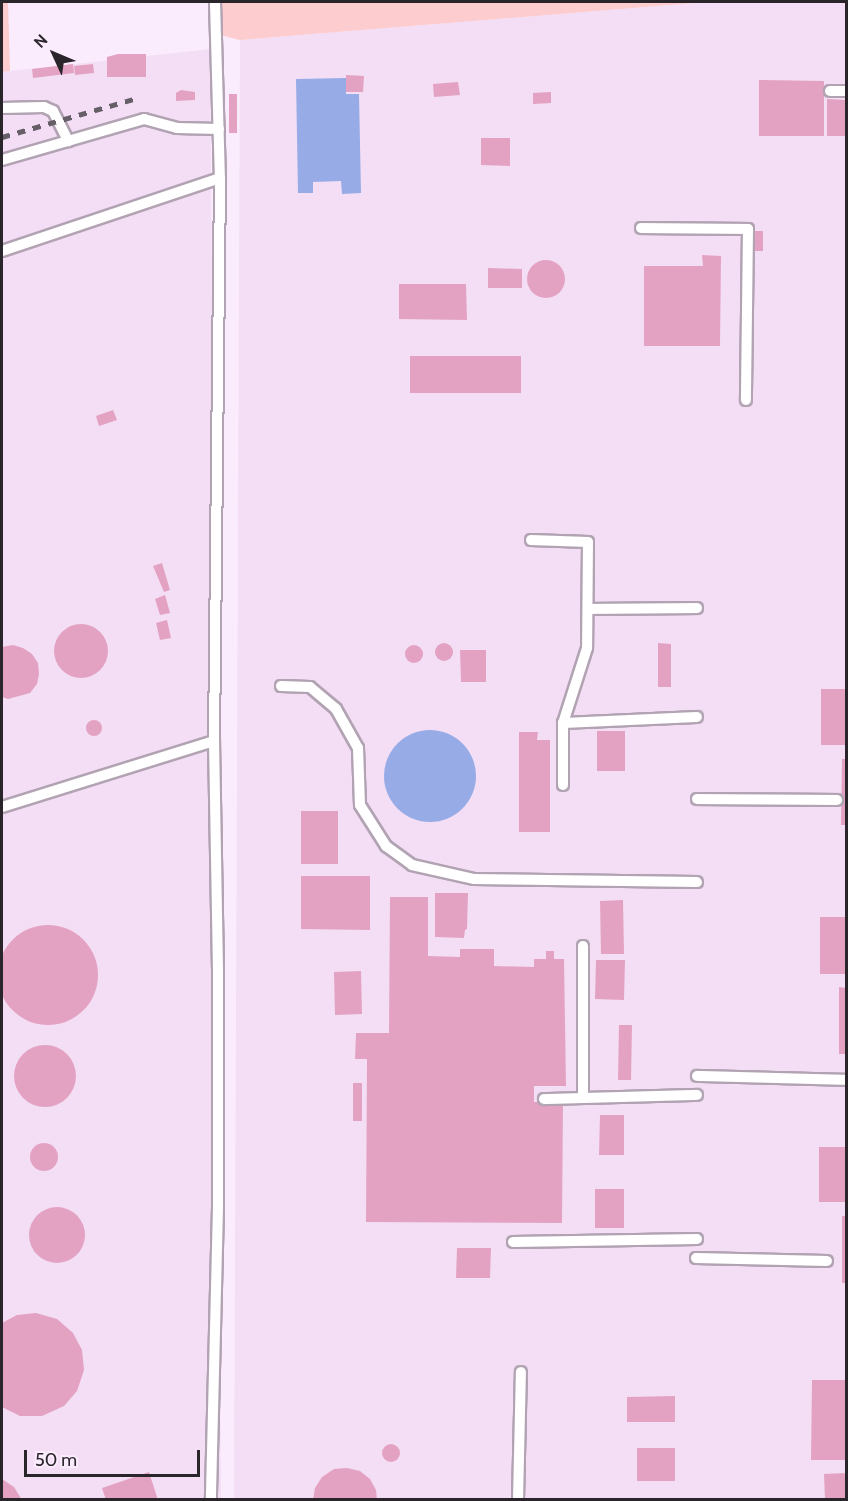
<!DOCTYPE html>
<html>
<head>
<meta charset="utf-8">
<style>
  body { margin:0 }
  #map { position:relative; width:848px; height:1501px; overflow:hidden; background:#fbecfd; font-family:Cabin,sans-serif }
  div>[style] { position:absolute }
  [style*='--x'] { left:calc(var(--x)*1px); top:calc(var(--y)*1px); width:calc(var(--w)*1px); rotate:calc(var(--a)*1deg) }
  .built>* { inset:0; background:#f3def5 }
  .green>* { inset:0; background:#fdccce }
  .water>* { inset:0; background:#97ace6 }
  .round { border-radius:50% }
  .building>* { inset:0; background:#e4a2c2 }
  .roads { filter:drop-shadow(2px 0 #b2a3b3) drop-shadow(-2px 0 #b2a3b3) drop-shadow(0 2px #b2a3b3) drop-shadow(0 -2px #b2a3b3) }
  .service>* { height:10px; margin:-5px; padding:0 5px; transform-origin:5px; border-radius:5px; background:#fff }
  .rail>* { height:4.5px; margin-top:-2.25px; transform-origin:0; background:repeating-linear-gradient(90deg,#675f68 0 8px,transparent 0 16px) }
  span { translate:-50% -50%; white-space:nowrap; text-align:center; line-height:1.15; -webkit-text-stroke:4.5px #fbecfd; paint-order:stroke }
  .frame { position:absolute; inset:0; border:3px solid #2a252b; pointer-events:none }
  .north { position:absolute; left:24px; top:24px; width:60px; height:60px; -webkit-text-stroke:4px #fbecfd; paint-order:stroke; rotate:314deg; font-size:16px; font-weight:700; line-height:24px; text-align:center; color:#2a252b }
  .north::after { content:''; display:block; margin:auto; width:21px; height:27px; background:#2a252b; clip-path:polygon(50% 0,100% 100%,50% 72%,0 100%) }
  .scale { position:absolute; left:24px; top:1450px; width:176px; height:27px; box-sizing:border-box; border:3px solid #2a252b; border-top:0; padding-left:8px; font-size:18px; line-height:21px; white-space:nowrap; color:#2a252b; -webkit-text-stroke:4px #fbecfd; paint-order:stroke }
</style>
</head>
<body>
<div id="map">
  <div class="built">
    <i style="clip-path:polygon(707px 2px,846px 2px,846px 1499px,234px 1500px,240px 40px)"></i>
    <i style="clip-path:polygon(210px 49px,221px 1499px,2px 1499px,2px 72px)"></i>
  </div>
  <div class="green">
    <i style="clip-path:polygon(2px 2px,8px 2px,10px 71px,2px 72px)"></i>
    <i style="clip-path:polygon(215px 2px,707px 2px,240px 40px,216px 34px)"></i>
  </div>
  <div class="water">
    <i style="clip-path:polygon(346px 78px,346px 94px,359px 94px,361px 193px,342px 194px,341px 181px,313px 182px,313px 193px,298px 193px,296px 79px)"></i>
    <i class="round" style="left:384px;top:730px;width:92px;height:92px"></i>
  </div>
  <div class="building">
    <i style="clip-path:polygon(118px 54px,146px 54px,146px 77px,107px 77px,107px 57px)"></i>
    <i style="clip-path:polygon(73px 64px,74px 73px,33px 78px,32px 69px)"></i>
    <i style="clip-path:polygon(93px 64px,94px 73px,75px 75px,74px 66px)"></i>
    <i style="clip-path:polygon(346px 75px,364px 76px,363px 92px,346px 92px)"></i>
    <i style="clip-path:polygon(759px 80px,824px 81px,824px 136px,759px 136px)"></i>
    <i style="clip-path:polygon(458px 82px,460px 95px,434px 97px,433px 84px)"></i>
    <i style="clip-path:polygon(181px 90px,195px 92px,195px 100px,176px 101px,176px 93px)"></i>
    <i style="clip-path:polygon(551px 92px,551px 103px,533px 104px,533px 93px)"></i>
    <i style="clip-path:polygon(229px 94px,237px 94px,237px 133px,229px 133px)"></i>
    <i style="clip-path:polygon(827px 99px,846px 100px,846px 136px,827px 136px)"></i>
    <i style="clip-path:polygon(481px 138px,510px 138px,510px 166px,481px 165px)"></i>
    <i style="clip-path:polygon(755px 231px,763px 231px,763px 251px,755px 251px)"></i>
    <i style="clip-path:polygon(702px 255px,721px 256px,720px 346px,644px 346px,644px 266px,703px 266px)"></i>
    <i class="round" style="left:527px;top:260px;width:38px;height:38px"></i>
    <i style="clip-path:polygon(488px 268px,522px 269px,522px 288px,488px 288px)"></i>
    <i style="clip-path:polygon(399px 284px,466px 284px,467px 320px,399px 319px)"></i>
    <i style="clip-path:polygon(410px 356px,521px 356px,521px 393px,410px 393px)"></i>
    <i style="clip-path:polygon(113px 410px,117px 420px,99px 426px,96px 416px)"></i>
    <i style="clip-path:polygon(162px 563px,170px 590px,164px 592px,153px 566px)"></i>
    <i style="clip-path:polygon(165px 595px,170px 613px,160px 615px,155px 599px)"></i>
    <i style="clip-path:polygon(167px 620px,171px 638px,160px 640px,156px 623px)"></i>
    <i class="round" style="left:54px;top:624px;width:54px;height:54px"></i>
    <i style="clip-path:polygon(658px 643px,671px 644px,671px 687px,658px 687px)"></i>
    <i class="round" style="left:435px;top:643px;width:18px;height:18px"></i>
    <i style="clip-path:polygon(13px 645px,23px 648px,32px 654px,38px 663px,39px 674px,37px 684px,30px 693px,8px 699px,2px 697px,2px 647px)"></i>
    <i class="round" style="left:405px;top:645px;width:18px;height:18px"></i>
    <i style="clip-path:polygon(460px 650px,486px 650px,486px 682px,461px 682px)"></i>
    <i style="clip-path:polygon(821px 689px,846px 689px,846px 745px,821px 745px)"></i>
    <i class="round" style="left:86px;top:720px;width:16px;height:16px"></i>
    <i style="clip-path:polygon(597px 731px,625px 731px,625px 771px,597px 771px)"></i>
    <i style="clip-path:polygon(519px 732px,538px 732px,537px 740px,550px 740px,550px 832px,519px 832px)"></i>
    <i style="clip-path:polygon(842px 759px,846px 759px,846px 825px,841px 825px)"></i>
    <i style="clip-path:polygon(301px 811px,338px 811px,338px 864px,301px 864px)"></i>
    <i style="clip-path:polygon(301px 876px,370px 876px,370px 930px,301px 929px)"></i>
    <i style="clip-path:polygon(435px 893px,468px 893px,467px 929px,465px 930px,464px 938px,435px 937px)"></i>
    <i style="clip-path:polygon(390px 897px,428px 897px,428px 956px,460px 957px,460px 949px,494px 949px,494px 966px,534px 967px,534px 959px,546px 959px,546px 951px,554px 951px,554px 959px,564px 959px,566px 1086px,534px 1086px,534px 1102px,563px 1102px,562px 1223px,366px 1222px,367px 1059px,355px 1059px,356px 1033px,389px 1033px)"></i>
    <i style="clip-path:polygon(623px 900px,624px 954px,601px 954px,600px 901px)"></i>
    <i style="clip-path:polygon(820px 917px,846px 917px,846px 974px,820px 974px)"></i>
    <i class="round" style="left:-2px;top:925px;width:100px;height:100px"></i>
    <i style="clip-path:polygon(596px 960px,625px 960px,624px 1000px,595px 999px)"></i>
    <i style="clip-path:polygon(361px 971px,362px 1014px,335px 1015px,334px 972px)"></i>
    <i style="clip-path:polygon(839px 987px,846px 988px,846px 1054px,839px 1054px)"></i>
    <i style="clip-path:polygon(619px 1025px,632px 1025px,631px 1080px,618px 1080px)"></i>
    <i class="round" style="left:14px;top:1045px;width:62px;height:62px"></i>
    <i style="clip-path:polygon(353px 1083px,362px 1083px,362px 1121px,353px 1121px)"></i>
    <i style="clip-path:polygon(600px 1115px,624px 1115px,624px 1155px,599px 1155px)"></i>
    <i class="round" style="left:30px;top:1143px;width:28px;height:28px"></i>
    <i style="clip-path:polygon(819px 1147px,846px 1147px,846px 1202px,819px 1202px)"></i>
    <i style="clip-path:polygon(595px 1189px,624px 1189px,624px 1228px,595px 1228px)"></i>
    <i class="round" style="left:29px;top:1207px;width:56px;height:56px"></i>
    <i style="clip-path:polygon(842px 1216px,846px 1216px,846px 1283px,842px 1283px)"></i>
    <i style="clip-path:polygon(457px 1248px,491px 1248px,490px 1278px,456px 1278px)"></i>
    <i style="clip-path:polygon(36px 1313px,57px 1319px,73px 1333px,82px 1350px,84px 1370px,77px 1391px,64px 1406px,42px 1416px,20px 1416px,2px 1407px,2px 1323px,17px 1315px)"></i>
    <i style="clip-path:polygon(812px 1380px,846px 1380px,846px 1460px,811px 1460px)"></i>
    <i style="clip-path:polygon(675px 1396px,675px 1422px,627px 1422px,627px 1397px)"></i>
    <i class="round" style="left:382px;top:1444px;width:18px;height:18px"></i>
    <i style="clip-path:polygon(637px 1448px,675px 1448px,675px 1481px,637px 1481px)"></i>
    <i style="clip-path:polygon(347px 1468px,360px 1471px,370px 1479px,376px 1490px,377px 1500px,313px 1500px,315px 1488px,322px 1477px,334px 1469px)"></i>
    <i style="clip-path:polygon(149px 1472px,158px 1500px,106px 1500px,102px 1488px)"></i>
    <i style="clip-path:polygon(846px 1473px,846px 1500px,825px 1500px,824px 1474px)"></i>
    <i style="clip-path:polygon(2px 1479px,14px 1487px,22px 1500px,2px 1500px)"></i>
  </div>
  <div class="roads">
    <div class="service">
      <i style="--x:215;--y:2;--w:176;--a:88.4"></i>
      <i style="--x:830;--y:91;--w:16;--a:0"></i>
      <i style="--x:2;--y:108;--w:42;--a:-1.4"></i>
      <i style="--x:44;--y:107;--w:10;--a:24"></i>
      <i style="--x:53;--y:111;--w:34;--a:63"></i>
      <i style="--x:2;--y:160;--w:148;--a:-16.1"></i>
      <i style="--x:144;--y:119;--w:34;--a:15"></i>
      <i style="--x:177;--y:128;--w:42;--a:1.4"></i>
      <i style="--x:641;--y:228;--w:107;--a:0.5"></i>
      <i style="--x:748;--y:229;--w:171;--a:90.7"></i>
      <i style="--x:2;--y:251;--w:230;--a:-18.5"></i>
      <i style="--x:220;--y:178;--w:563;--a:90.61"></i>
      <i style="--x:531;--y:540;--w:57;--a:2"></i>
      <i style="--x:588;--y:542;--w:106;--a:90.5"></i>
      <i style="--x:587;--y:648;--w:79;--a:107.7"></i>
      <i style="--x:589;--y:609;--w:108;--a:-0.5"></i>
      <i style="--x:281;--y:686;--w:29;--a:2"></i>
      <i style="--x:310;--y:687;--w:34;--a:40"></i>
      <i style="--x:336;--y:709;--w:45;--a:60.6"></i>
      <i style="--x:358;--y:748;--w:57;--a:88"></i>
      <i style="--x:360;--y:805;--w:49;--a:57.6"></i>
      <i style="--x:386;--y:846;--w:32;--a:36"></i>
      <i style="--x:412;--y:865;--w:64;--a:12.7"></i>
      <i style="--x:474;--y:879;--w:223;--a:0.8"></i>
      <i style="--x:563;--y:785;--w:62;--a:-90"></i>
      <i style="--x:563;--y:723;--w:134;--a:-2.6"></i>
      <i style="--x:697;--y:799;--w:140;--a:0.4"></i>
      <i style="--x:2;--y:807;--w:222;--a:-17.3"></i>
      <i style="--x:214;--y:741;--w:228;--a:89"></i>
      <i style="--x:218;--y:969;--w:238;--a:90"></i>
      <i style="--x:218;--y:1207;--w:293;--a:91.4"></i>
      <i style="--x:697;--y:1076;--w:149;--a:1.5"></i>
      <i style="--x:583;--y:1097;--w:151;--a:-90"></i>
      <i style="--x:544;--y:1099;--w:153;--a:-1.5"></i>
      <i style="--x:513;--y:1242;--w:184;--a:-0.9"></i>
      <i style="--x:696;--y:1258;--w:131;--a:1.3"></i>
      <i style="--x:518;--y:1500;--w:128;--a:-88.7"></i>
    </div>
  </div>
  <div class="rail">
    <i style="--x:2;--y:137;--w:141;--a:-16.1"></i>
  </div>
  <div class="frame"></div>
  <div class="north">N</div>
  <div class="scale">50 m</div>
</div>
</body>
</html>
